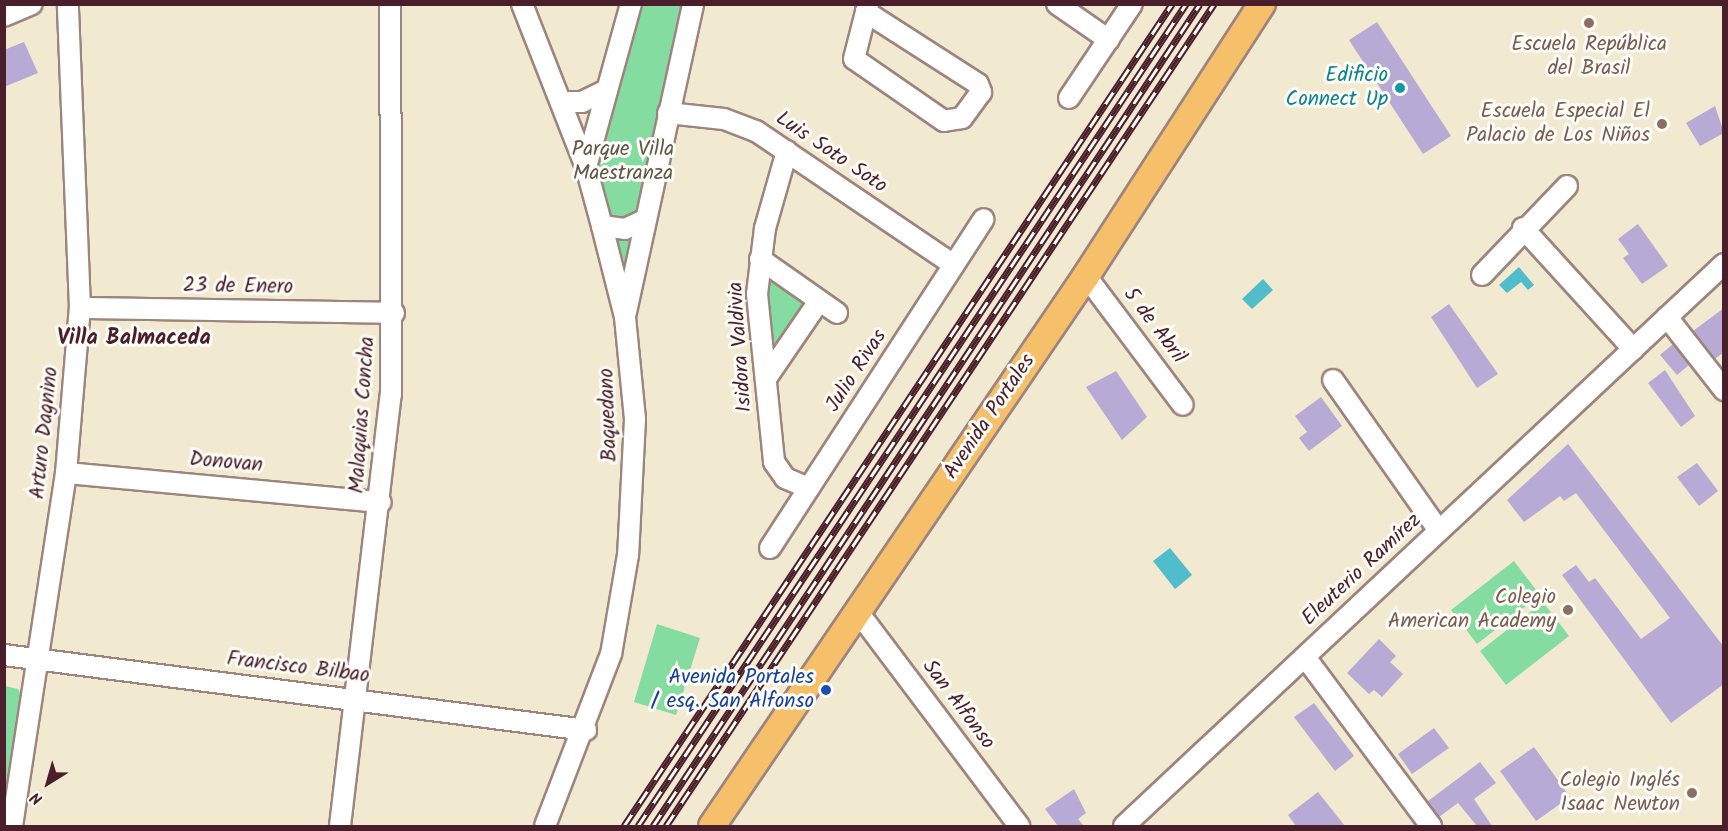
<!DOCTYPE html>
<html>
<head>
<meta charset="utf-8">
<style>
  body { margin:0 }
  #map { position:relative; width:1728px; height:831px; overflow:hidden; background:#f2e9d1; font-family:Kalam,sans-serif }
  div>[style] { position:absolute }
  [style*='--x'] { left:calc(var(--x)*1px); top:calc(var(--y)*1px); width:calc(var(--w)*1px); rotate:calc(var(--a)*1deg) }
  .green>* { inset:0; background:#85dca0 }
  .water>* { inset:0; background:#51bdcc }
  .building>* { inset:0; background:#b7abd6 }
  .roads { filter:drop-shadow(2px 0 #9e847e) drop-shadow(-2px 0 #9e847e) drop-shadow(0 2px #9e847e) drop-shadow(0 -2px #9e847e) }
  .minor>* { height:20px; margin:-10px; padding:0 10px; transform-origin:10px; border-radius:10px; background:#fff }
  .major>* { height:26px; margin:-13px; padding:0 13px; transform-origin:13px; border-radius:13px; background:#f6c06b }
  .rail>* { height:7px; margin-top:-3.5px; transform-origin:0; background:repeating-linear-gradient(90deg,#fdfcf7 0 14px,#4a1f2b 0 28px); box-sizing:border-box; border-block:2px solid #4a1f2b }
  .dots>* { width:16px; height:16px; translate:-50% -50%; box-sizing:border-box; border:3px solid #fdfcf7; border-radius:50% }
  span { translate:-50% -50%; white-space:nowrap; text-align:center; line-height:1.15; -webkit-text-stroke:6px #fdfcf7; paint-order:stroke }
  .education-label { font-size:21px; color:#785e54 }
  .right { translate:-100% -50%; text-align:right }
  .culture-label { font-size:21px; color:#0d838f }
  .park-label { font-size:21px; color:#5c584e }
  .street-label { font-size:21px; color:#4a1f2b }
  .transit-label { font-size:21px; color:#164399 }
  .neighbourhood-label { font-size:22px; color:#4a1f2b; font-weight:700 }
  .frame { position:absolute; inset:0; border:6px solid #4a1f2b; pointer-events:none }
  .north { position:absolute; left:18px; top:753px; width:60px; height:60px; -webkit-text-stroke:4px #fdfcf7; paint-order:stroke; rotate:217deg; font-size:16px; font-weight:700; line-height:24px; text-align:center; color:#4a1f2b }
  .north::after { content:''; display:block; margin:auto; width:21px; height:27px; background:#4a1f2b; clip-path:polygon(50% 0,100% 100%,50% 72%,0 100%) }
</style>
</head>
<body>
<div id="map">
  <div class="green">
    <i style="clip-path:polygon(635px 5px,691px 5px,626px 267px,592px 164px)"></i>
    <i style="clip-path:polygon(763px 269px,812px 301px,771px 365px)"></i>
    <i style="clip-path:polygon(1514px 561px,1540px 595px,1477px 644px,1451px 610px)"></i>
    <i style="clip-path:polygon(1543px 602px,1569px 636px,1506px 685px,1480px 651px)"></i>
    <i style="clip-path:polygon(657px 624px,700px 638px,676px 715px,634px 702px)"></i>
    <i style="clip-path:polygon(5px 686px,18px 689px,23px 698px,5px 814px)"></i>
  </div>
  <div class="water">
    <i style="clip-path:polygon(1519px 267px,1534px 285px,1528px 290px,1521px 282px,1507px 293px,1499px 285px)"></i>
    <i style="clip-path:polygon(1263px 279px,1273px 290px,1252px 309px,1242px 299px)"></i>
    <i style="clip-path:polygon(1170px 548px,1192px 575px,1175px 589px,1153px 561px)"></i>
  </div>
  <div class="building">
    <i style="clip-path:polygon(1377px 22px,1451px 136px,1423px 154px,1349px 40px)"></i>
    <i style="clip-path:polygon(24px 42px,38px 73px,4px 87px,4px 50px)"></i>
    <i style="clip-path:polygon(1715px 106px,1724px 133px,1700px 146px,1686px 123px)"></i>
    <i style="clip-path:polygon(1638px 224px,1668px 266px,1642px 284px,1623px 258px,1629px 254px,1618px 239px)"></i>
    <i style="clip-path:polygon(1449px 304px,1498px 374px,1477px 388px,1431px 317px)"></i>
    <i style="clip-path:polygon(1724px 308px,1724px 352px,1715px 359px,1693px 331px)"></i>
    <i style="clip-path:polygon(1673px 344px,1689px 365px,1677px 375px,1660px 355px)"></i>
    <i style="clip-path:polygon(1665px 370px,1695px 416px,1681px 427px,1648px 383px)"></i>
    <i style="clip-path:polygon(1116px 371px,1147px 417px,1122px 440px,1086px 387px)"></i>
    <i style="clip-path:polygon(1321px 397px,1342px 426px,1309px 451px,1299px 438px,1307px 432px,1295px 416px)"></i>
    <i style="clip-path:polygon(1568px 444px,1724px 647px,1724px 684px,1671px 723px,1562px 575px,1576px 565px,1589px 582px,1595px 578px,1641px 639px,1670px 618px,1576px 493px,1564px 501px,1560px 496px,1524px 522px,1507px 500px)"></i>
    <i style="clip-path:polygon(1697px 463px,1718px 491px,1699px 506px,1677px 477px)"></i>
    <i style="clip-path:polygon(1379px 639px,1396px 656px,1390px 662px,1403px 674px,1382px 697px,1374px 690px,1369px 694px,1347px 673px)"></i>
    <i style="clip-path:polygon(1314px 703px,1354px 756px,1335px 771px,1294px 717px)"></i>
    <i style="clip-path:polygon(1434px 728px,1449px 748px,1412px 774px,1398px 754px)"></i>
    <i style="clip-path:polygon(1534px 747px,1570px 797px,1536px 821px,1500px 771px)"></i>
    <i style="clip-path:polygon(1480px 762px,1496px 783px,1474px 799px,1492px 826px,1477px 826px,1458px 803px,1439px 817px,1428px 801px)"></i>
    <i style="clip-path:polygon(1074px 789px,1086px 813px,1078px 819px,1084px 826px,1058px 826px,1045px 809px)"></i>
    <i style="clip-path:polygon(1318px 792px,1345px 826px,1296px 826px,1288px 815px)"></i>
  </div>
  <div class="roads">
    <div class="minor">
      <i style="--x:522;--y:4;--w:175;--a:68.6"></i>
      <i style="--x:586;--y:167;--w:61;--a:74.8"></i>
      <i style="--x:602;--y:226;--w:94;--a:75.8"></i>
      <i style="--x:625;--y:317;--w:102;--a:84.4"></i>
      <i style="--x:635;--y:419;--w:136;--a:92.9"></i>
      <i style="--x:628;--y:555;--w:100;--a:99.7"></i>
      <i style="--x:611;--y:654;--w:184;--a:111"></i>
      <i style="--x:1057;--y:4;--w:63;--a:34.7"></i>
      <i style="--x:866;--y:12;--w:133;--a:32.7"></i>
      <i style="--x:978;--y:84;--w:9;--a:69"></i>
      <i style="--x:981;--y:92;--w:32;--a:126"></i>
      <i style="--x:962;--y:118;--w:18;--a:171"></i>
      <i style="--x:944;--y:121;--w:109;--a:-145.4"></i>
      <i style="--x:854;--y:59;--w:49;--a:-75.7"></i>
      <i style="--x:866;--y:12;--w:8;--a:-76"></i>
      <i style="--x:4;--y:16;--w:30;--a:-23"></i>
      <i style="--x:1069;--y:98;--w:113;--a:-56.2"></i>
      <i style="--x:562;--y:102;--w:20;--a:0"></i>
      <i style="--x:582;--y:102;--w:28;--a:-26"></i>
      <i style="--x:668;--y:113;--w:56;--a:6.1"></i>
      <i style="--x:724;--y:119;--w:34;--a:21"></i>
      <i style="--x:756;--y:131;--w:239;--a:34.1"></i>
      <i style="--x:787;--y:151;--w:80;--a:105.9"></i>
      <i style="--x:765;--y:228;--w:66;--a:96.9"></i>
      <i style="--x:757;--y:294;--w:169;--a:84.2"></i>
      <i style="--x:774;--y:462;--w:19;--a:55"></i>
      <i style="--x:785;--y:478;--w:26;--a:23"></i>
      <i style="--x:586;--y:167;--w:169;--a:-74.6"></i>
      <i style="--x:602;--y:226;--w:23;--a:7"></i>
      <i style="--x:625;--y:229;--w:23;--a:-25"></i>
      <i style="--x:1523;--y:228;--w:164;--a:47.7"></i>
      <i style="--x:760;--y:259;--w:94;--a:35"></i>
      <i style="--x:1482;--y:275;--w:123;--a:-46.3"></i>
      <i style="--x:1086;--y:276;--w:161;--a:53.1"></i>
      <i style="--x:80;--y:308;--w:314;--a:0.9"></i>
      <i style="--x:626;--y:312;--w:315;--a:-77.7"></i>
      <i style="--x:1667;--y:317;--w:93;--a:52"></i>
      <i style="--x:767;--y:377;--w:92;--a:-55.6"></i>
      <i style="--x:1333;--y:380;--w:184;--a:54.9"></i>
      <i style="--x:66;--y:473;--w:316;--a:5.3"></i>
      <i style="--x:770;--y:548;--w:392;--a:-57"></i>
      <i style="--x:858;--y:612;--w:268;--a:53"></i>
      <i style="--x:4;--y:655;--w:587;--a:7.34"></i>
      <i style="--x:1305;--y:657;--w:211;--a:53.3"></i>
      <i style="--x:12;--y:826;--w:357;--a:-81.3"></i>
      <i style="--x:66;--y:473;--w:166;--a:-85.2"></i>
      <i style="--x:80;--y:308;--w:304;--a:-92.3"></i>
      <i style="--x:340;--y:826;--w:434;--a:-83.3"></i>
      <i style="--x:391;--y:395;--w:391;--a:-90.1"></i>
      <i style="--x:1124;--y:826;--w:822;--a:-43.13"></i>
    </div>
    <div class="major">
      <i style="--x:712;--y:826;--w:665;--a:-55.78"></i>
      <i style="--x:1086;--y:276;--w:324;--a:-57.1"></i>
    </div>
  </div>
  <div class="rail">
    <i style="--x:624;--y:826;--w:988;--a:-56.31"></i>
    <i style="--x:638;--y:826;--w:988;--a:-56.31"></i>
    <i style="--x:653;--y:826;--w:987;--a:-56.36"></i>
    <i style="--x:666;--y:826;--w:988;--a:-56.31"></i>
  </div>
  <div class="dots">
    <i style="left:1589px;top:23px;background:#8d6e63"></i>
    <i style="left:1400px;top:88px;background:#0f9aa8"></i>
    <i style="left:1662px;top:124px;background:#8d6e63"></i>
    <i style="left:1568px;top:610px;background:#8d6e63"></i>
    <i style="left:826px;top:690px;background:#1a4fb4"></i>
    <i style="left:1692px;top:793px;background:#8d6e63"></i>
  </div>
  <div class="education-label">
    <span style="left:1589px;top:57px">Escuela República<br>del Brasil</span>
    <span class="right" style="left:1650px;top:124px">Escuela Especial El<br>Palacio de Los Niños</span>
    <span class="right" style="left:1556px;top:610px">Colegio<br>American Academy</span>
    <span class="right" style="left:1680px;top:793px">Colegio Inglés<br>Isaac Newton</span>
  </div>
  <div class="culture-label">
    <span class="right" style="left:1388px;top:88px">Edificio<br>Connect Up</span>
  </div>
  <div class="park-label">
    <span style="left:623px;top:162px">Parque Villa<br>Maestranza</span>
  </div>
  <div class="street-label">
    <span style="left:831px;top:153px;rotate:34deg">Luis Soto Soto</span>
    <span style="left:238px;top:287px;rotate:1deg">23 de Enero</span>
    <span style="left:1154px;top:326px;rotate:53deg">5 de Abril</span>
    <span style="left:741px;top:347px;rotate:-94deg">Isidora Valdivia</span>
    <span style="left:857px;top:371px;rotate:-57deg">Julio Rivas</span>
    <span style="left:363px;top:415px;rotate:-86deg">Malaquias Concha</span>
    <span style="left:609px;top:415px;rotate:-92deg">Baquedano</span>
    <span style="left:990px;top:417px;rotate:-56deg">Avenida Portales</span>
    <span style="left:45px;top:433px;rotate:-84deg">Arturo Dagnino</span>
    <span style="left:226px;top:463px;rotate:5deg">Donovan</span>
    <span style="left:1362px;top:570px;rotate:-43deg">Eleuterio Ramírez</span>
    <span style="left:298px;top:668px;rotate:7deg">Francisco Bilbao</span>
    <span style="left:958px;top:705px;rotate:53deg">San Alfonso</span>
  </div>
  <div class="transit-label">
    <span class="right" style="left:814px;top:690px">Avenida Portales<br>/ esq. San Alfonso</span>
  </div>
  <div class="neighbourhood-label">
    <span style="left:134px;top:339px">Villa Balmaceda</span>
  </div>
  <div class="frame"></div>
  <div class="north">N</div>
</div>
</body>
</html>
